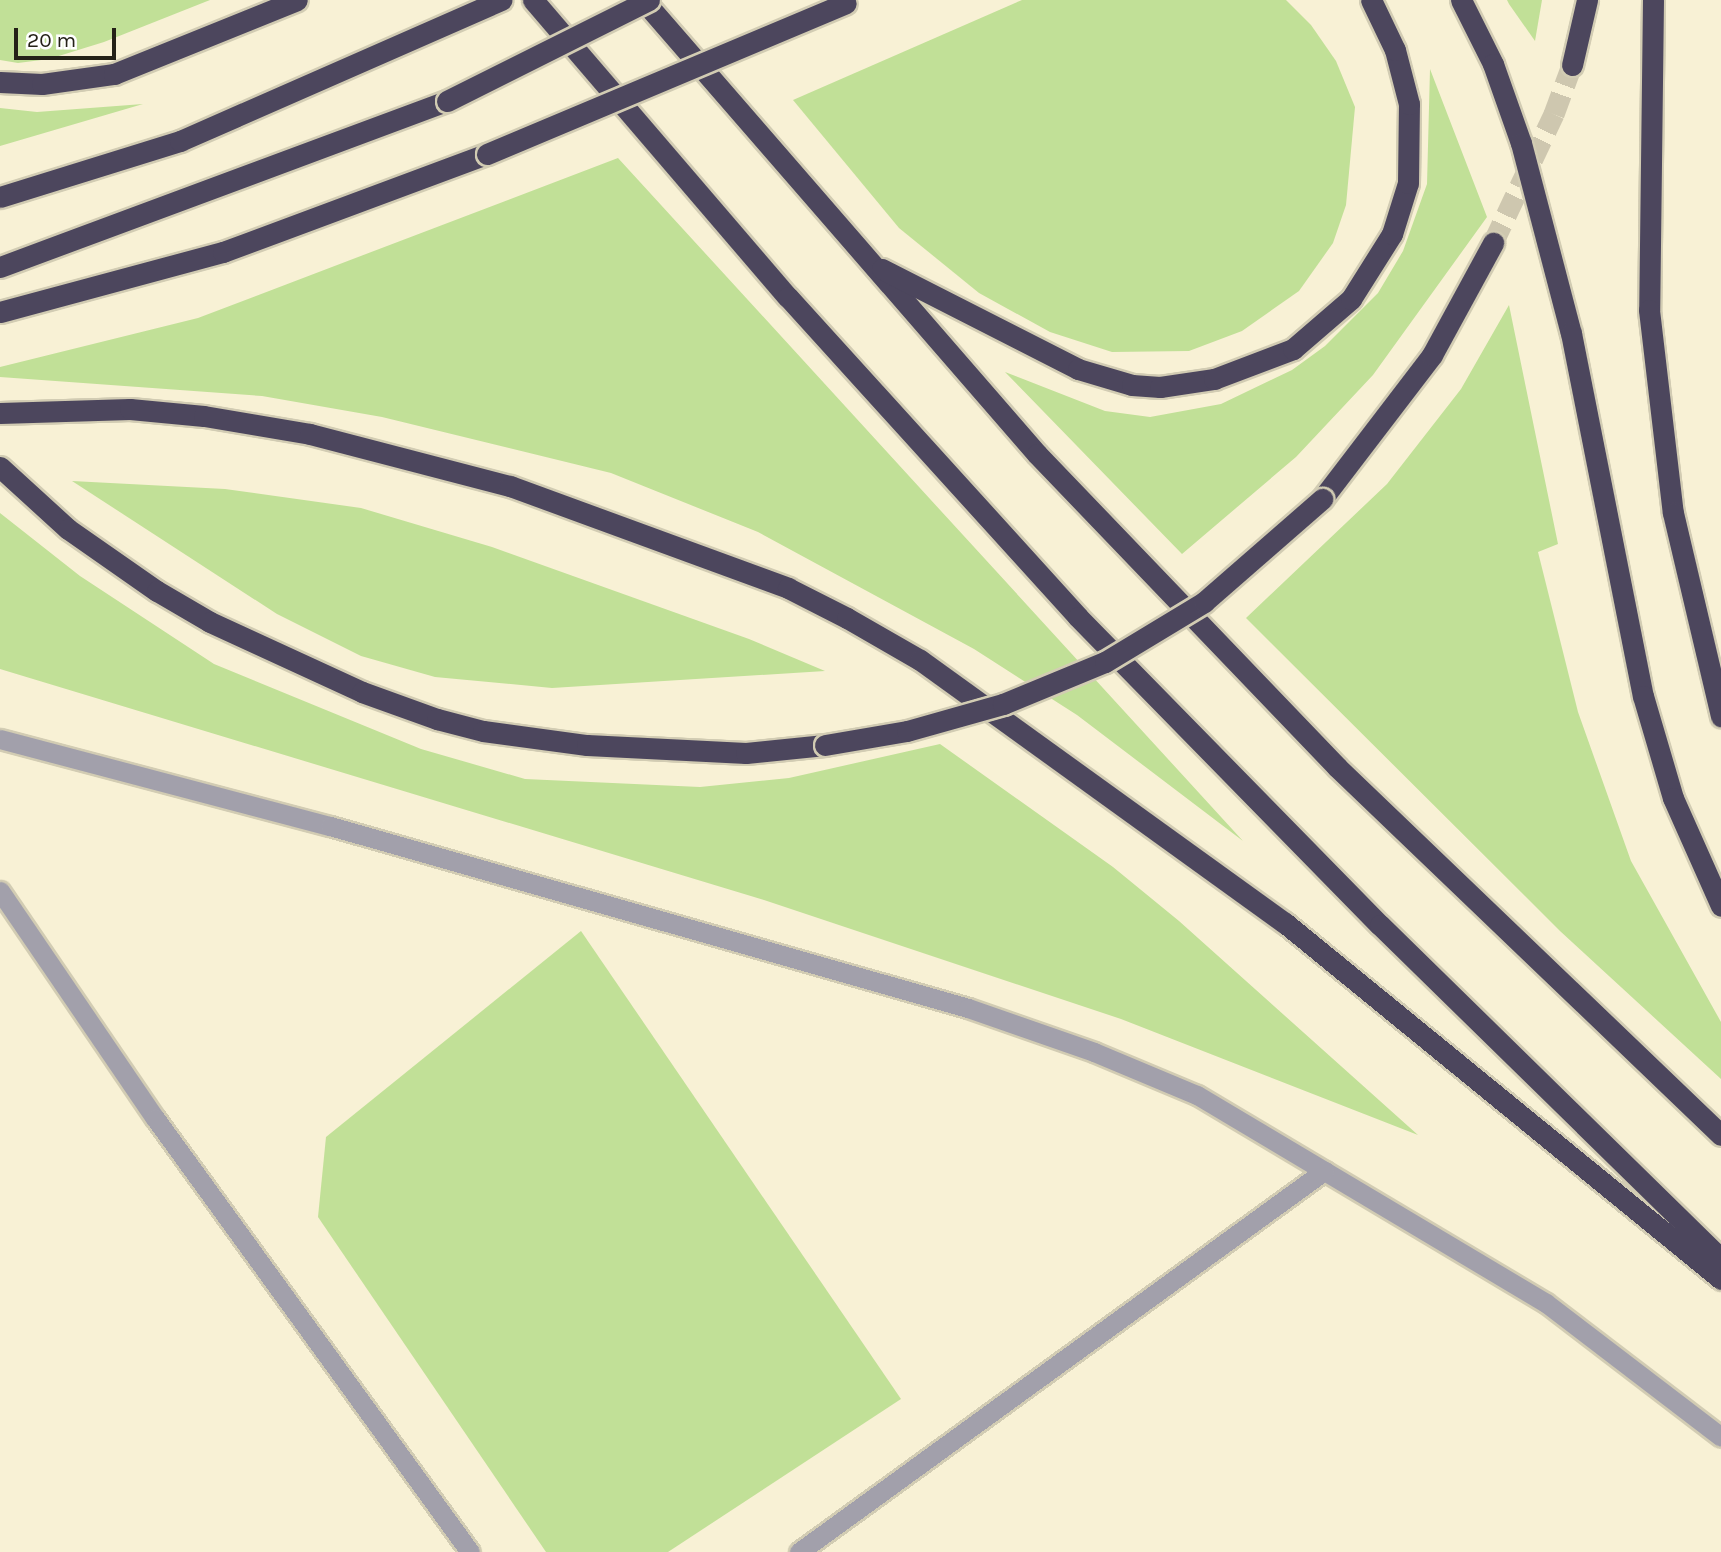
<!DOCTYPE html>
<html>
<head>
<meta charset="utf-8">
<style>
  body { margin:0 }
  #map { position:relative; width:1721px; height:1552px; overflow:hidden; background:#f8f1d5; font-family:Karla,sans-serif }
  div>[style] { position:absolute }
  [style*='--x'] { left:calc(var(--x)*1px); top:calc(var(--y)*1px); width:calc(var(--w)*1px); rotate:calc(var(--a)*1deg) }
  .green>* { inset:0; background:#c1e097 }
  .motorway-tunnel>* { height:21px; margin-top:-10.5px; transform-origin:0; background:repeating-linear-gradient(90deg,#cec7af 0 21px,transparent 0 31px) }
  .roads { filter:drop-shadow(2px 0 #d2ccb3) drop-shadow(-2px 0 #d2ccb3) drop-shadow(0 2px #d2ccb3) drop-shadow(0 -2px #d2ccb3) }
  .minor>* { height:19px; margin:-9.5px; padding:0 9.5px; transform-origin:9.5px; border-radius:9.5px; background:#a2a0ab }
  .motorway>* { height:21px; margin:-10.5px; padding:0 10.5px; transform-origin:10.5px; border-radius:10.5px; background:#4c465d }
  .bridges { filter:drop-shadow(2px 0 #d2ccb3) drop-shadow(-2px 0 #d2ccb3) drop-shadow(0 2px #d2ccb3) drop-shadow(0 -2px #d2ccb3) }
  .motorway-bridge>* { height:21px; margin:-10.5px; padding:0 10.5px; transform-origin:10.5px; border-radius:10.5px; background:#4c465d }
  span { translate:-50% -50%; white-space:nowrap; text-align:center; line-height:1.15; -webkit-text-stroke:7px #fff; paint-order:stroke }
  .scale { position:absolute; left:14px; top:28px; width:102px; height:32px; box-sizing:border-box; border:4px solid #242117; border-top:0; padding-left:9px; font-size:21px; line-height:24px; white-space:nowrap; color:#242117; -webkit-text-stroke:5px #fff; paint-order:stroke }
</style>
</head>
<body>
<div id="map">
  <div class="green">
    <i style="clip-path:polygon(0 0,210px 0,104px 42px,49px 59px,18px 63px,0 60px)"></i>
    <i style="clip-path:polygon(1022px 0,1286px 0,1311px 25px,1336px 61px,1355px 107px,1346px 205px,1333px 243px,1299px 291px,1242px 331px,1189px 351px,1112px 352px,1050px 332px,979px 293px,899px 228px,793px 100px)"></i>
    <i style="clip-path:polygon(1507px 0,1542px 0,1535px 41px,1509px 4px)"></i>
    <i style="clip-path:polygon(1430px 69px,1487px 217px,1373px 375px,1296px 457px,1182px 554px,1005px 372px,1105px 411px,1150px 417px,1221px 404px,1292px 370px,1325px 346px,1378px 293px,1403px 251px,1427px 184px)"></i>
    <i style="clip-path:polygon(143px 104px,0 146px,0 108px,37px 112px)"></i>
    <i style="clip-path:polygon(618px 158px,1243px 841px,1077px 715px,974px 649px,758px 532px,611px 473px,382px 417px,262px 396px,0 377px,0 367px,198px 318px)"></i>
    <i style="clip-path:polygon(1509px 305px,1558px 544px,1538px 552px,1578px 712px,1631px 861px,1721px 1022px,1721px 1079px,1560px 931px,1246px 618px,1387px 484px,1461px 389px)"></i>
    <i style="clip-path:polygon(72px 481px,225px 489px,361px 508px,492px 547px,749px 639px,825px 671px,552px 688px,435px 677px,361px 656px,277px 614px)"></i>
    <i style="clip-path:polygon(0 513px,80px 576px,214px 664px,421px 749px,525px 779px,700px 787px,789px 778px,940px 744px,1113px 867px,1179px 921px,1418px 1135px,1121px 1019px,764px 900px,0 669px)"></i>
    <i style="clip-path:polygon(581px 931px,901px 1399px,668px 1552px,546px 1552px,318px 1217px,326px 1137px)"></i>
  </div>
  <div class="motorway-tunnel">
    <i style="--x:1493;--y:243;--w:143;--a:-64.7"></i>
    <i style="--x:1554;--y:114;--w:52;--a:-69.8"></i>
  </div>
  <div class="roads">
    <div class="minor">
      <i style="--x:0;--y:739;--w:341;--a:14.8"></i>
      <i style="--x:330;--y:826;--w:663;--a:15.92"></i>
      <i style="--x:968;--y:1008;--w:133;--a:19.2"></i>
      <i style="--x:1094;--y:1052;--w:112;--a:22.7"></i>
      <i style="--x:1197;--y:1095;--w:406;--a:30.8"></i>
      <i style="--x:1546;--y:1303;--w:220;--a:37.4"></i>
      <i style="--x:0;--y:891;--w:275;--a:55.7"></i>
      <i style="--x:155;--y:1118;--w:536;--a:54.03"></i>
      <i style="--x:799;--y:1552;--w:649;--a:-35.97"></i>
    </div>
    <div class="motorway">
      <i style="--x:533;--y:0;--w:391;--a:49.4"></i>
      <i style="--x:788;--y:297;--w:432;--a:47.8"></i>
      <i style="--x:1078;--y:617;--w:431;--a:45.6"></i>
      <i style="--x:1380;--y:925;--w:477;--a:44.4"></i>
      <i style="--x:643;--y:0;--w:601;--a:49.05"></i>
      <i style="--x:1037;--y:454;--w:434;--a:46.2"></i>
      <i style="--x:1337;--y:767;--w:532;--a:43.78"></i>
      <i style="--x:1461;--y:0;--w:72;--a:63.4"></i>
      <i style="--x:1493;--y:64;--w:84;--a:70.5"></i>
      <i style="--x:1521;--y:143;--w:196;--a:75.3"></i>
      <i style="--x:1571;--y:333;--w:370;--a:78.8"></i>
      <i style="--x:1643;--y:696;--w:106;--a:73.6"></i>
      <i style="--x:1673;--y:798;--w:118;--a:66"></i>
      <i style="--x:1653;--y:0;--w:310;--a:90.7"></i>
      <i style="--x:1649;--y:310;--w:204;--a:83.3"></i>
      <i style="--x:1673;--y:513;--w:209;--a:76.7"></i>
      <i style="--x:1572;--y:65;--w:67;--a:-77"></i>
      <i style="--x:0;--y:82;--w:42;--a:2.7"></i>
      <i style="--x:42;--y:84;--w:73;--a:-7.9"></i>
      <i style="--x:114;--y:74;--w:197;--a:-22"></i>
      <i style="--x:0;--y:197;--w:189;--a:-17.3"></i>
      <i style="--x:180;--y:141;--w:351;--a:-23.7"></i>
      <i style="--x:0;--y:267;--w:477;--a:-20.4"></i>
      <i style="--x:882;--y:269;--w:220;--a:27"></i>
      <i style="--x:1078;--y:369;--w:56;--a:16.5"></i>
      <i style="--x:1132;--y:385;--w:28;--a:4"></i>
      <i style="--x:1160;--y:387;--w:55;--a:-8.4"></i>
      <i style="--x:1214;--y:379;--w:85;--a:-20.8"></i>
      <i style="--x:1293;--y:349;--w:77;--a:-40.8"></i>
      <i style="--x:1351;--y:299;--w:77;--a:-57.8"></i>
      <i style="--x:1392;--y:234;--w:53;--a:-72.6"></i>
      <i style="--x:1408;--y:183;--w:79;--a:-89.3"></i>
      <i style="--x:1409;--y:104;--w:56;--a:-104.5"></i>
      <i style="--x:1395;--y:50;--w:55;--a:-115.6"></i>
      <i style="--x:0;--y:312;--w:231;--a:-15.1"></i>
      <i style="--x:223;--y:252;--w:282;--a:-20.4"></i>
      <i style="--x:0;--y:413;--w:130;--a:-1.8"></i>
      <i style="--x:130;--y:409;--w:74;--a:5.4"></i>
      <i style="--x:204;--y:416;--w:108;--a:9.6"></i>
      <i style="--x:310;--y:434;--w:207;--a:14.6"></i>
      <i style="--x:510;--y:486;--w:296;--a:20.1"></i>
      <i style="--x:788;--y:588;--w:66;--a:27"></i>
      <i style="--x:847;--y:618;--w:84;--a:29.9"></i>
      <i style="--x:920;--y:660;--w:450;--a:35.8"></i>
      <i style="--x:1285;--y:923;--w:563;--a:39.23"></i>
      <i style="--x:0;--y:467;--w:92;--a:42.4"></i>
      <i style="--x:68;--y:529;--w:108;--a:34.9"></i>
      <i style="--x:157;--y:591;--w:61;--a:30.3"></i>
      <i style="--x:210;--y:622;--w:167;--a:24.7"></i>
      <i style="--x:362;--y:692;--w:80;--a:19.8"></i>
      <i style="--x:437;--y:719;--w:48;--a:14.6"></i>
      <i style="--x:483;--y:731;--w:105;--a:7.7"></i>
      <i style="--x:587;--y:745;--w:159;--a:2.9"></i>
      <i style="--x:746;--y:753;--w:79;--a:-5.8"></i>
      <i style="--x:1322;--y:499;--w:181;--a:-52.6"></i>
      <i style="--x:1432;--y:355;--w:128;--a:-61.4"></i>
    </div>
  </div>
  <div class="bridges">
    <div class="motorway-bridge">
      <i style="--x:447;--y:101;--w:226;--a:-26.6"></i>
      <i style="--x:487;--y:154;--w:389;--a:-22.8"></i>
      <i style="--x:825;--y:745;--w:83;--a:-9.7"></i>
      <i style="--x:907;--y:731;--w:100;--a:-15.7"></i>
      <i style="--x:1003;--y:704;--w:110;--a:-22.4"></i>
      <i style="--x:1105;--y:662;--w:116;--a:-31.2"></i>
      <i style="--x:1204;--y:602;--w:157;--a:-41.1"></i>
    </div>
  </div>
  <div class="scale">20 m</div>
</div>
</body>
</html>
